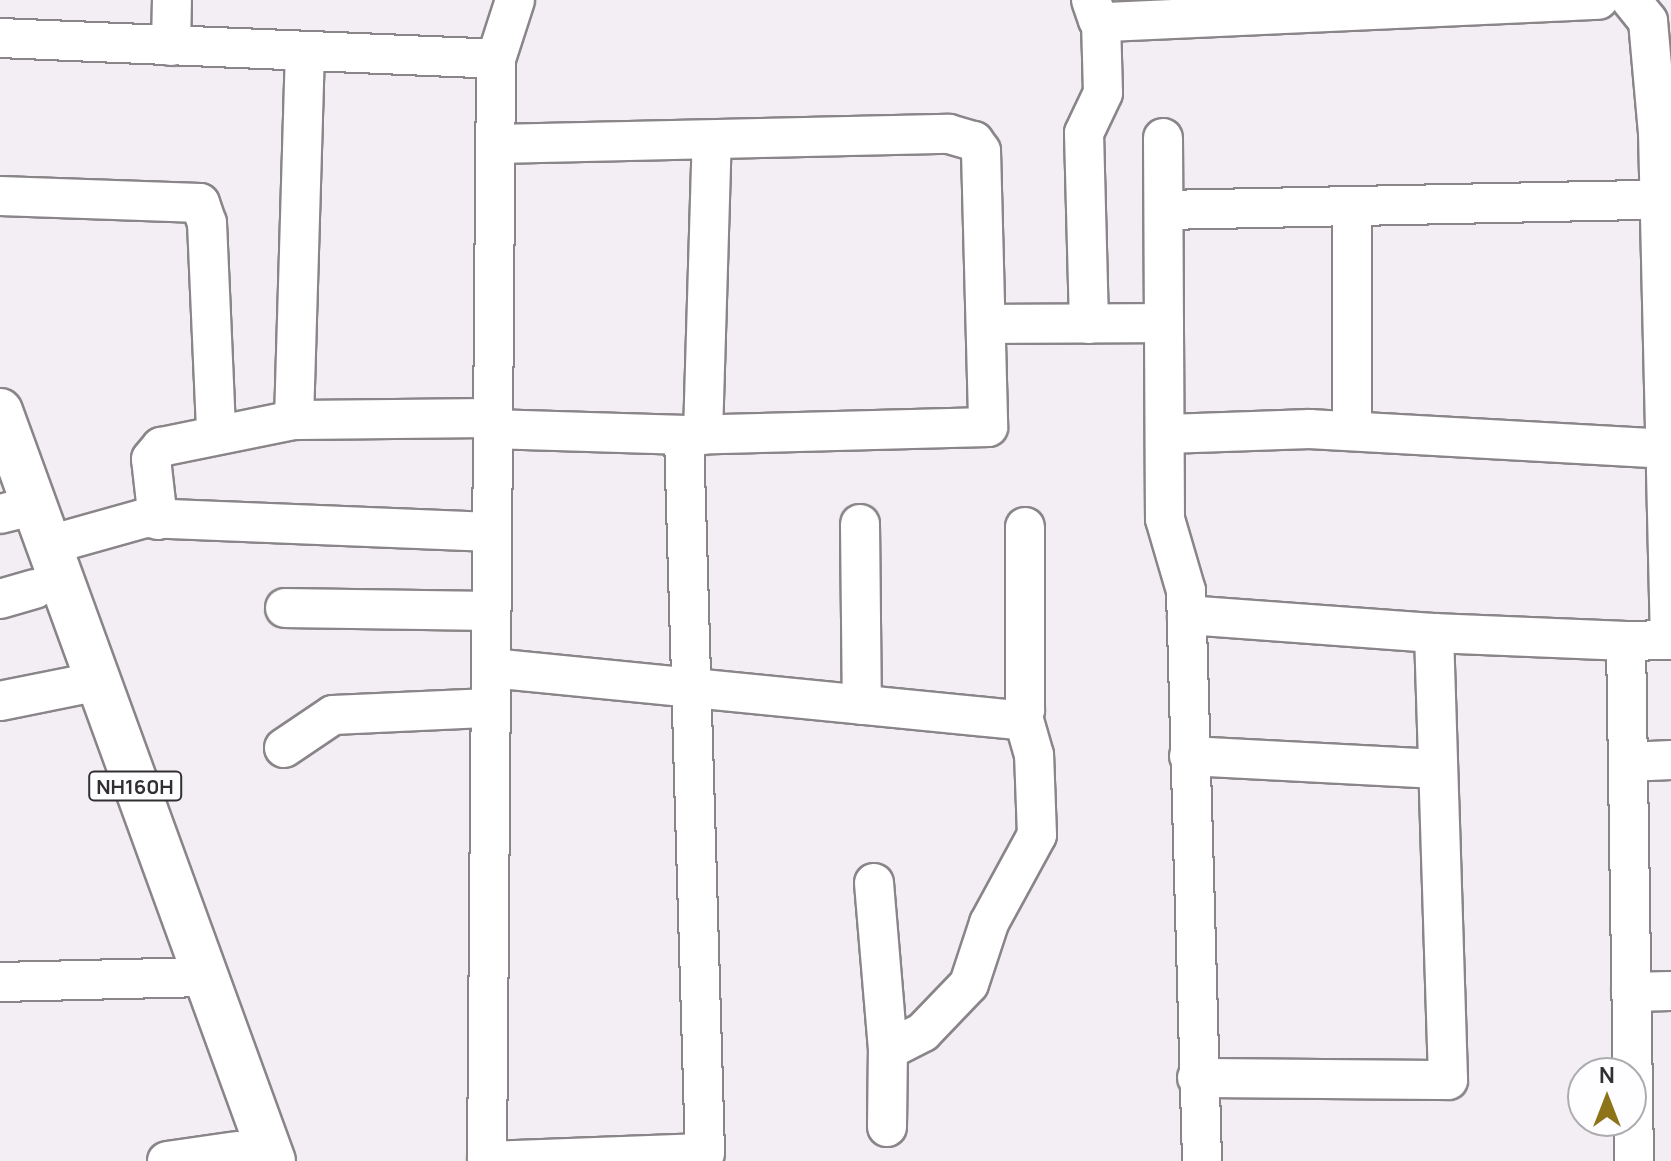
<!DOCTYPE html>
<html>
<head>
<meta charset="utf-8">
<style>
  body { margin:0 }
  #map { position:relative; width:1671px; height:1161px; overflow:hidden; background:#f3eef3; font-family:Manrope,sans-serif }
  div>[style] { position:absolute }
  [style*='--x'] { left:calc(var(--x)*1px); top:calc(var(--y)*1px); width:calc(var(--w)*1px); rotate:calc(var(--a)*1deg) }
  .roads { filter:drop-shadow(2px 0 #898589) drop-shadow(-2px 0 #898589) drop-shadow(0 2px #898589) drop-shadow(0 -2px #898589) }
  .minor>* { height:38px; margin:-19px; padding:0 19px; transform-origin:19px; border-radius:19px; background:#fff }
  .highway>* { height:44px; margin:-22px; padding:0 22px; transform-origin:22px; border-radius:22px; background:#fff }
  span { translate:-50% -50%; white-space:nowrap; text-align:center; line-height:1.15; -webkit-text-stroke:8px #fefdff; paint-order:stroke }
  .shield-label span { padding:2px 6px; background:#fefdff; border:2px solid; border-radius:6px; -webkit-text-stroke-width:0 }
  .shield-label { font-size:20px; color:#312f31; font-weight:700 }
  .north { position:absolute; left:1567px; top:1057px; width:80px; height:80px; box-sizing:border-box; background:#fefdff; border:2px solid #acabad; border-radius:50%; rotate:0deg; font-size:22px; font-weight:700; line-height:32px; text-align:center; color:#312f31 }
  .north::after { content:''; display:block; margin:auto; width:28px; height:36px; background:#8e7418; clip-path:polygon(50% 0,100% 100%,50% 72%,0 100%) }
</style>
</head>
<body>
<div id="map">
  <div class="roads">
    <div class="minor">
      <i style="--x:1091;--y:0;--w:21;--a:71"></i>
      <i style="--x:1098;--y:20;--w:9;--a:13"></i>
      <i style="--x:1107;--y:22;--w:492;--a:-2.6"></i>
      <i style="--x:1631;--y:0;--w:27;--a:51"></i>
      <i style="--x:1648;--y:21;--w:111;--a:84.9"></i>
      <i style="--x:1658;--y:132;--w:508;--a:88.65"></i>
      <i style="--x:0;--y:38;--w:496;--a:2.4"></i>
      <i style="--x:496;--y:59;--w:62;--a:-72.1"></i>
      <i style="--x:171;--y:46;--w:46;--a:-88.8"></i>
      <i style="--x:1163;--y:138;--w:381;--a:89.7"></i>
      <i style="--x:1165;--y:519;--w:75;--a:73.7"></i>
      <i style="--x:1186;--y:591;--w:570;--a:88.39"></i>
      <i style="--x:496;--y:144;--w:453;--a:-1.3"></i>
      <i style="--x:949;--y:134;--w:26;--a:16"></i>
      <i style="--x:974;--y:141;--w:12;--a:55"></i>
      <i style="--x:981;--y:151;--w:276;--a:88.5"></i>
      <i style="--x:988;--y:427;--w:304;--a:178.5"></i>
      <i style="--x:0;--y:196;--w:200;--a:2"></i>
      <i style="--x:200;--y:203;--w:21;--a:71"></i>
      <i style="--x:207;--y:223;--w:207;--a:87.5"></i>
      <i style="--x:1352;--y:206;--w:225;--a:90"></i>
      <i style="--x:1164;--y:210;--w:498;--a:-1.2"></i>
      <i style="--x:990;--y:324;--w:174;--a:-0.3"></i>
      <i style="--x:1089;--y:324;--w:191;--a:-91.5"></i>
      <i style="--x:1084;--y:133;--w:44;--a:-64.6"></i>
      <i style="--x:1103;--y:93;--w:72;--a:-91.6"></i>
      <i style="--x:294;--y:420;--w:369;--a:-88.3"></i>
      <i style="--x:1165;--y:434;--w:145;--a:-2"></i>
      <i style="--x:1310;--y:429;--w:358;--a:3.2"></i>
      <i style="--x:703;--y:435;--w:295;--a:-88.3"></i>
      <i style="--x:0;--y:514;--w:36;--a:-14"></i>
      <i style="--x:158;--y:520;--w:61;--a:-96.5"></i>
      <i style="--x:151;--y:459;--w:16;--a:-50"></i>
      <i style="--x:161;--y:447;--w:136;--a:-11.5"></i>
      <i style="--x:294;--y:420;--w:199;--a:-0.6"></i>
      <i style="--x:860;--y:524;--w:181;--a:89.4"></i>
      <i style="--x:49;--y:545;--w:100;--a:-15.7"></i>
      <i style="--x:145;--y:518;--w:347;--a:2.3"></i>
      <i style="--x:0;--y:599;--w:36;--a:-16"></i>
      <i style="--x:285;--y:608;--w:206;--a:0.8"></i>
      <i style="--x:1187;--y:615;--w:248;--a:4.2"></i>
      <i style="--x:1434;--y:633;--w:447;--a:88.2"></i>
      <i style="--x:1448;--y:1080;--w:251;--a:-179.5"></i>
      <i style="--x:1434;--y:633;--w:192;--a:2.4"></i>
      <i style="--x:491;--y:668;--w:529;--a:5.65"></i>
      <i style="--x:1017;--y:720;--w:13;--a:-51"></i>
      <i style="--x:1025;--y:710;--w:183;--a:-90"></i>
      <i style="--x:0;--y:701;--w:97;--a:-11.3"></i>
      <i style="--x:284;--y:748;--w:59;--a:-34"></i>
      <i style="--x:333;--y:715;--w:157;--a:-2.6"></i>
      <i style="--x:1189;--y:756;--w:249;--a:3"></i>
      <i style="--x:1628;--y:762;--w:43;--a:-2.7"></i>
      <i style="--x:874;--y:883;--w:168;--a:85.2"></i>
      <i style="--x:0;--y:982;--w:208;--a:-1.4"></i>
      <i style="--x:1631;--y:992;--w:40;--a:-1.4"></i>
      <i style="--x:887;--y:1127;--w:77;--a:-89.3"></i>
      <i style="--x:888;--y:1050;--w:39;--a:-27"></i>
      <i style="--x:923;--y:1032;--w:66;--a:-46.2"></i>
      <i style="--x:969;--y:984;--w:64;--a:-71.8"></i>
      <i style="--x:989;--y:923;--w:100;--a:-61.4"></i>
      <i style="--x:1037;--y:835;--w:80;--a:-92.1"></i>
      <i style="--x:1034;--y:755;--w:40;--a:-106"></i>
      <i style="--x:167;--y:1161;--w:71;--a:-8.1"></i>
      <i style="--x:487;--y:1161;--w:218;--a:-2.1"></i>
      <i style="--x:705;--y:1153;--w:718;--a:-91.68"></i>
      <i style="--x:684;--y:435;--w:191;--a:-178.2"></i>
      <i style="--x:487;--y:1161;--w:1102;--a:-89.53"></i>
      <i style="--x:1634;--y:1161;--w:520;--a:-90.88"></i>
      <i style="--x:1626;--y:641;--w:45;--a:-1.3"></i>
    </div>
    <div class="highway">
      <i style="--x:0;--y:411;--w:798;--a:70"></i>
    </div>
  </div>
  <div class="shield-label">
    <span style="left:135px;top:786px">NH160H</span>
  </div>
  <div class="north">N</div>
</div>
</body>
</html>
